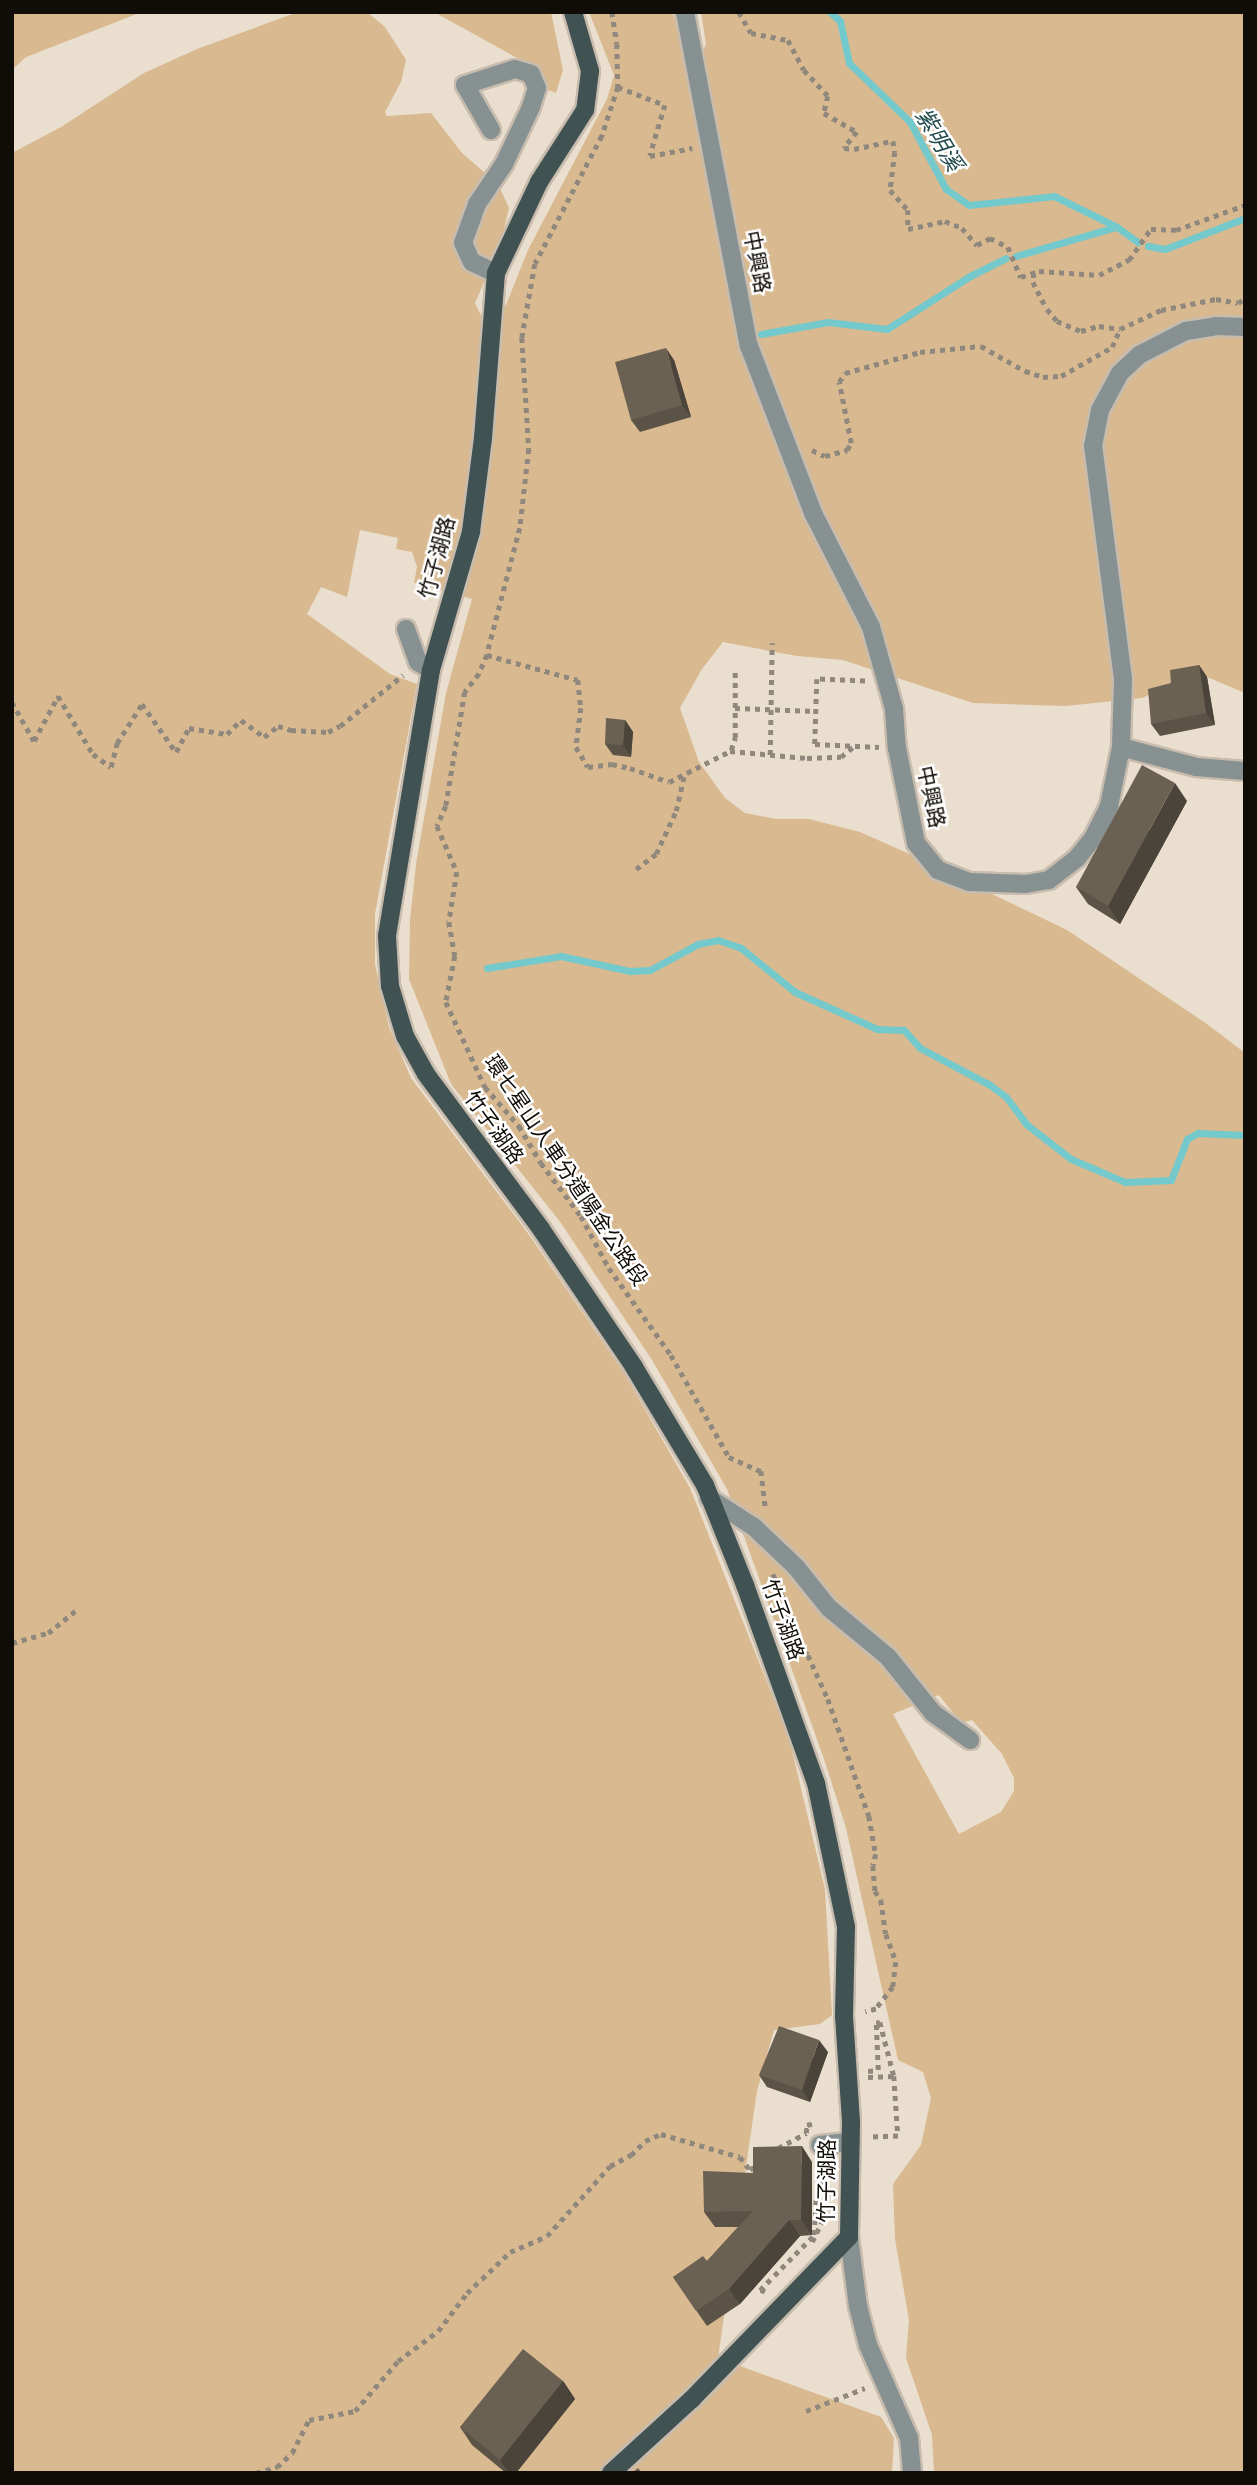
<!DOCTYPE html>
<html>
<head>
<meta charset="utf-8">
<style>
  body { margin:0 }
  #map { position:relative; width:1257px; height:2485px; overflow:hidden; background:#eadece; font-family:"Varela Round","Noto Sans TC",sans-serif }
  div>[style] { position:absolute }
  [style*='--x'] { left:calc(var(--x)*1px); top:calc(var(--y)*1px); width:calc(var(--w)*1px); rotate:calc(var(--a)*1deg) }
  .green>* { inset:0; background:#d8b990 }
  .stream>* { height:7px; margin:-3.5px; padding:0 3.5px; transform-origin:3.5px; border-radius:3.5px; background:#73c9cb }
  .path>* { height:4.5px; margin-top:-2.25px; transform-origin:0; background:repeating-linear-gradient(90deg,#90887c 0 5px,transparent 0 10px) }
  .roads { filter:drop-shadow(2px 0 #c7bcae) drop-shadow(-2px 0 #c7bcae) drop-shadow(0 2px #c7bcae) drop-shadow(0 -2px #c7bcae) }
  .minor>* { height:18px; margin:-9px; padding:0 9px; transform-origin:9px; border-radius:9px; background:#889191 }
  .major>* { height:18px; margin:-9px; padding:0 9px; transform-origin:9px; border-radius:9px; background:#415252 }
  .wall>* { inset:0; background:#5c5347 }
  .shaded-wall>* { inset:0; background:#4b443a }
  .building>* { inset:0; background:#6b6153 }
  span { translate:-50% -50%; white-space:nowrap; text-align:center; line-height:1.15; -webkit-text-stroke:5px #fff; paint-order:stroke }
  .street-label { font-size:21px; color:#100c07 }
  .water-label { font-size:23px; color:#244c4d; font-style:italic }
  .frame { position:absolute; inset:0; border:14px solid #100c07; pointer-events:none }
</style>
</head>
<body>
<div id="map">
  <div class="green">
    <i style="clip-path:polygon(12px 12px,142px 12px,26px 57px,12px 70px)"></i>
    <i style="clip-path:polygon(evenodd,298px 12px,367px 12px,385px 27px,406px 60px,401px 82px,385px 112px,387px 116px,431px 113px,462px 153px,498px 184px,509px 208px,501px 243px,475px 303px,485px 324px,506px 305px,528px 250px,607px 99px,614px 75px,589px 12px,672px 12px,689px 53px,701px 55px,706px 44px,701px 12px,1245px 12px,1245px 693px,1207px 677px,1179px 682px,1142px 698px,1066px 706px,973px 703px,843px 660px,797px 656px,723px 642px,702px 669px,680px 708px,699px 762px,725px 798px,745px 813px,776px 819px,809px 819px,860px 832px,905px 852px,1067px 930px,1207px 1024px,1245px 1053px,1245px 2473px,934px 2473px,932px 2435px,906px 2358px,909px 2320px,895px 2239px,893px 2184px,921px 2145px,931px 2098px,923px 2072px,898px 2060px,846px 1828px,824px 1759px,727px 1489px,652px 1360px,561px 1223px,451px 1084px,409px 979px,410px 920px,416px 864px,446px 693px,472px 599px,414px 583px,417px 567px,412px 552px,396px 549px,398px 538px,360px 530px,347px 597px,321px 587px,307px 614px,390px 674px,417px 684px,375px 914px,375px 964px,389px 1027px,411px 1078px,530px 1236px,624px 1373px,690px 1488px,789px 1738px,825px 1889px,832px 2015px,820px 2024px,774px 2030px,757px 2091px,718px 2358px,881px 2417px,894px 2438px,892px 2473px,12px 2473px,12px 153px,61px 127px,144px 73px,197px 49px,298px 12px,939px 1695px,961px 1723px,972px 1720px,1002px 1754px,1014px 1778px,1014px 1791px,1001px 1812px,959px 1834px,893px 1714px,939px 1695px)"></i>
    <i style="clip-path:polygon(434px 12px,551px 12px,563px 70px,556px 93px,548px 90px,537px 69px)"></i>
  </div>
  <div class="stream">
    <i style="--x:830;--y:12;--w:13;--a:42"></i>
    <i style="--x:840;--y:21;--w:43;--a:77.9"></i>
    <i style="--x:849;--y:63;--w:85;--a:44"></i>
    <i style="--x:910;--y:122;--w:76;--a:61.8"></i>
    <i style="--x:946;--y:189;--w:28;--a:35"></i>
    <i style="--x:969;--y:205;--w:85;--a:-6"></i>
    <i style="--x:1054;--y:196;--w:70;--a:26.2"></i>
    <i style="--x:1117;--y:227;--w:26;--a:36"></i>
    <i style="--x:1148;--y:246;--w:17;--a:10"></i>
    <i style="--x:1165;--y:249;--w:86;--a:-21.2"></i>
    <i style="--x:1016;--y:256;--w:104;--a:-16.2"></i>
    <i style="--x:761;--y:334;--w:68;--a:-10.2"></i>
    <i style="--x:828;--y:322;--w:59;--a:6.8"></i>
    <i style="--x:887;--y:329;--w:98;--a:-32.6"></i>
    <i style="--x:970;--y:276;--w:40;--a:-26.6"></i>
    <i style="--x:487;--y:968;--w:75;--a:-9.2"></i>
    <i style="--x:561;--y:956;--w:71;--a:12.3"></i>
    <i style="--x:630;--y:971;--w:20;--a:-3"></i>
    <i style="--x:650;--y:970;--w:55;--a:-28.4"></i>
    <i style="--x:698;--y:944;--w:20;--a:-11"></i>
    <i style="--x:718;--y:940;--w:24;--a:19"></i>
    <i style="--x:741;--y:948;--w:70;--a:39.2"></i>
    <i style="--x:795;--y:992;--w:90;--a:24.3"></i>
    <i style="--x:877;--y:1029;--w:27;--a:2"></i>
    <i style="--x:904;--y:1030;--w:24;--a:48"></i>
    <i style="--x:920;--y:1048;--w:79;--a:27.9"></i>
    <i style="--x:990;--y:1085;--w:20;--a:37"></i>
    <i style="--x:1006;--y:1097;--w:34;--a:53"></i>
    <i style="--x:1026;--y:1124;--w:57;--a:37.9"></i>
    <i style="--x:1071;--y:1159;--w:59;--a:23.1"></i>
    <i style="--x:1125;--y:1182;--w:46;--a:-2.5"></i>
    <i style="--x:1171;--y:1180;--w:44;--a:-68.7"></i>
    <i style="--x:1187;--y:1139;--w:13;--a:-29"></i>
    <i style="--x:1198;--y:1133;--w:47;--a:2.4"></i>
  </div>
  <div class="path">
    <i style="--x:612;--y:12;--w:32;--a:81"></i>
    <i style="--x:617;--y:44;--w:43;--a:88.7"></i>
    <i style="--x:618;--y:87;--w:52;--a:108.1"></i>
    <i style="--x:602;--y:136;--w:144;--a:117.6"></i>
    <i style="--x:535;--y:264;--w:75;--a:100"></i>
    <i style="--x:522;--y:338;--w:111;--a:86.4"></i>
    <i style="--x:529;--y:449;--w:80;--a:96.5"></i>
    <i style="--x:520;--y:528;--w:131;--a:104.6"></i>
    <i style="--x:487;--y:655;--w:21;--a:113"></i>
    <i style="--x:479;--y:674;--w:23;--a:128"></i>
    <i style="--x:465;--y:692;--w:116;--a:99.5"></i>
    <i style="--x:446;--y:806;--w:22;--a:114"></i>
    <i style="--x:437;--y:826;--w:50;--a:66.5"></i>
    <i style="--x:457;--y:872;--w:51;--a:99.1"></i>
    <i style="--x:449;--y:922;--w:35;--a:80"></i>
    <i style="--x:455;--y:956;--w:47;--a:101.1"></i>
    <i style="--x:446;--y:1002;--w:94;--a:65.4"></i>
    <i style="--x:485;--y:1087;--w:52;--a:48.9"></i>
    <i style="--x:519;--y:1126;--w:43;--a:59.3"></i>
    <i style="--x:541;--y:1163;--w:66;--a:53"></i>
    <i style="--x:581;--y:1216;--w:59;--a:61.7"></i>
    <i style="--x:609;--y:1268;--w:107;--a:54.5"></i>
    <i style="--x:671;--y:1355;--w:117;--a:60.4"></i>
    <i style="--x:729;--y:1457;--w:35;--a:24"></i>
    <i style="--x:761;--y:1471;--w:39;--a:83"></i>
    <i style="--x:739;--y:12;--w:24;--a:60"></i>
    <i style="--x:751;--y:33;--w:38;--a:11"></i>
    <i style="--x:788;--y:40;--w:34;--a:62"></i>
    <i style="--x:804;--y:70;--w:35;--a:47"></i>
    <i style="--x:828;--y:96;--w:17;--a:103"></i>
    <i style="--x:824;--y:113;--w:38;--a:30"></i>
    <i style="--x:857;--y:132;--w:21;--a:129"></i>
    <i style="--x:844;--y:148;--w:10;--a:6"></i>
    <i style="--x:854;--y:149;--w:40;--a:-12"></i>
    <i style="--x:893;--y:141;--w:11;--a:80"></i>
    <i style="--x:895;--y:152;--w:38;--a:97"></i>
    <i style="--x:890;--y:190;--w:27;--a:48"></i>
    <i style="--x:908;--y:210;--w:19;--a:90"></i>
    <i style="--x:908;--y:229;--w:38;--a:-12"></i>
    <i style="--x:945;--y:221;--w:18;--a:22"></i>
    <i style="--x:962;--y:228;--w:23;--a:49"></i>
    <i style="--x:977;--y:245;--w:15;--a:-28"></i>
    <i style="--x:990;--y:238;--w:20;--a:27"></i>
    <i style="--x:1008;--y:247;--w:33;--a:67"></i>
    <i style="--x:1021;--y:277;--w:19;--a:-18"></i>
    <i style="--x:1039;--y:271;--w:60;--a:3.8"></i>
    <i style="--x:1099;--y:275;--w:34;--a:-27"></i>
    <i style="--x:1129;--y:260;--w:38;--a:-55"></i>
    <i style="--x:1151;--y:229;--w:25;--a:2"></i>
    <i style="--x:1176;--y:230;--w:73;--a:-19.9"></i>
    <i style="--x:618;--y:87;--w:50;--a:21"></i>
    <i style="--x:665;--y:105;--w:53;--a:106.4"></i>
    <i style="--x:650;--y:156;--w:43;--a:-10.8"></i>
    <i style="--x:1034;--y:273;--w:9;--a:96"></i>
    <i style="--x:1033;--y:282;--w:30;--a:63"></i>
    <i style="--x:1047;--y:309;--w:16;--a:50"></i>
    <i style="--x:1057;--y:321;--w:26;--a:23"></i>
    <i style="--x:1081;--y:331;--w:19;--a:-16"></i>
    <i style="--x:1099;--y:326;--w:21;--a:8"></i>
    <i style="--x:1120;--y:329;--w:45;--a:-24.9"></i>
    <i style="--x:1161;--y:310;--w:56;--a:-11.3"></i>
    <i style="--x:1216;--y:299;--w:22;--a:10"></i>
    <i style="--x:1238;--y:303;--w:9;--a:-36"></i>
    <i style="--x:812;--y:450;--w:14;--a:25"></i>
    <i style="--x:825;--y:456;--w:23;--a:-15"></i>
    <i style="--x:847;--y:450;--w:8;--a:-60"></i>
    <i style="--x:851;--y:443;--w:62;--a:-101.1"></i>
    <i style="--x:839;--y:382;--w:11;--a:-56"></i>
    <i style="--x:845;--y:373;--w:78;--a:-15.6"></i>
    <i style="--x:920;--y:352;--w:61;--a:-5.6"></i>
    <i style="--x:981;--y:346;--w:51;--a:29.6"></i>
    <i style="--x:1025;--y:371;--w:19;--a:18"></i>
    <i style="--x:1043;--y:377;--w:18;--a:-3"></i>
    <i style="--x:1061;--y:376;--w:59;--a:-29.6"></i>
    <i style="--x:1112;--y:347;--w:20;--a:-66"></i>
    <i style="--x:487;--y:655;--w:94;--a:15.4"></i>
    <i style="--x:578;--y:680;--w:28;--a:84"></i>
    <i style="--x:581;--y:708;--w:39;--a:97"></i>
    <i style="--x:576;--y:747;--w:23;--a:59"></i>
    <i style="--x:588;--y:767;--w:24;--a:-7"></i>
    <i style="--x:612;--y:764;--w:18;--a:13"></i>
    <i style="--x:630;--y:768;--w:41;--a:19.7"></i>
    <i style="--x:669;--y:782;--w:68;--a:-26.9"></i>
    <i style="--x:730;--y:751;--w:77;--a:5.2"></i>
    <i style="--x:807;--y:758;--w:34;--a:-2"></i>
    <i style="--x:841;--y:757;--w:17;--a:-40"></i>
    <i style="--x:865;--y:681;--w:48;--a:-177.6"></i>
    <i style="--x:817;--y:679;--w:65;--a:91.8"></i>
    <i style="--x:815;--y:744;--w:64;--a:2.7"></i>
    <i style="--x:12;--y:702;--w:45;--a:60.6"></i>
    <i style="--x:34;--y:741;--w:51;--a:-61.9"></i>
    <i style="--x:58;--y:696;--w:68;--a:58.9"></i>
    <i style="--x:93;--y:754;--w:22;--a:36"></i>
    <i style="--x:111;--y:767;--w:25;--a:-76"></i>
    <i style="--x:117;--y:743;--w:46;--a:-57.3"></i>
    <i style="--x:142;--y:704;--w:59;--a:54.7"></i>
    <i style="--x:176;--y:752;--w:27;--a:-62"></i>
    <i style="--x:189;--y:728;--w:38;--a:9"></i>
    <i style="--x:227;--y:734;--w:20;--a:-45"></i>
    <i style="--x:241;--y:720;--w:29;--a:36"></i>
    <i style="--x:264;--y:737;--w:18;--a:-38"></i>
    <i style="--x:278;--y:726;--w:14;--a:17"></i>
    <i style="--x:291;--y:730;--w:37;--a:3"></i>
    <i style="--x:328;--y:732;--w:13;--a:-27"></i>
    <i style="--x:340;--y:726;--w:81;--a:-39"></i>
    <i style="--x:735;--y:708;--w:81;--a:2.1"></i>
    <i style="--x:731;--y:750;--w:13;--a:-72"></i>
    <i style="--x:735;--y:738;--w:66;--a:-90"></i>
    <i style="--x:770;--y:755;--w:112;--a:-89"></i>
    <i style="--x:636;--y:869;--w:25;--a:-37"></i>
    <i style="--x:656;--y:854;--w:47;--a:-65.1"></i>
    <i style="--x:676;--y:811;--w:36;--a:-77"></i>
    <i style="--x:773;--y:1574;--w:34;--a:67"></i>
    <i style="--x:786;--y:1605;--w:33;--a:78"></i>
    <i style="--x:793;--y:1637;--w:23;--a:50"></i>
    <i style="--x:808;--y:1655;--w:48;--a:65.6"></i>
    <i style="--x:828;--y:1699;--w:124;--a:70.7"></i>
    <i style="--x:869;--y:1816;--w:39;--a:80"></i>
    <i style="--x:876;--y:1854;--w:12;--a:104"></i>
    <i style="--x:873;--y:1866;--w:25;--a:85"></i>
    <i style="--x:875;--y:1891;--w:11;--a:56"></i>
    <i style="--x:881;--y:1900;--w:34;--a:82"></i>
    <i style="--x:886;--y:1934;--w:30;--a:70"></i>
    <i style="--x:896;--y:1962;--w:25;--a:97"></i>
    <i style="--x:893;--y:1987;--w:28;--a:128"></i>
    <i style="--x:876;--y:2009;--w:11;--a:165"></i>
    <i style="--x:12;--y:1643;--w:37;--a:-16"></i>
    <i style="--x:48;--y:1633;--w:35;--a:-39"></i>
    <i style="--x:868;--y:2071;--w:10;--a:-6"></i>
    <i style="--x:878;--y:2070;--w:47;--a:-92.4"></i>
    <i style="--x:876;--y:2023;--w:4;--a:-14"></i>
    <i style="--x:880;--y:2022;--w:56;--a:75.5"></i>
    <i style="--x:894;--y:2076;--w:60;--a:86.2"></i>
    <i style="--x:898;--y:2136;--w:27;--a:178"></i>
    <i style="--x:868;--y:2077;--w:26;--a:-2"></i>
    <i style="--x:778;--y:2148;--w:32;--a:-28"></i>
    <i style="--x:806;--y:2133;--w:8;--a:-83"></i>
    <i style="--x:807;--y:2125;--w:7;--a:-16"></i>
    <i style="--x:823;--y:2186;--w:11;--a:-90"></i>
    <i style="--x:823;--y:2175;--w:7;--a:-27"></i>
    <i style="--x:812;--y:2242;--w:37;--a:-64"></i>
    <i style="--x:765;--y:2292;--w:5;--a:-158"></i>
    <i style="--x:760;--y:2290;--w:77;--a:-45.5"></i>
    <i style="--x:814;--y:2235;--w:36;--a:-87"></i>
    <i style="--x:806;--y:2411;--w:63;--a:-21.3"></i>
    <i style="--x:256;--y:2473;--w:22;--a:-16"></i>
    <i style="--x:277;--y:2467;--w:21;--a:-43"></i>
    <i style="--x:292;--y:2453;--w:37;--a:-63"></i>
    <i style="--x:309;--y:2420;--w:47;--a:-11.1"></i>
    <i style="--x:355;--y:2411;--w:66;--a:-49.3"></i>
    <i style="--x:398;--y:2361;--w:50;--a:-36.9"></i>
    <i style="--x:438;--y:2331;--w:48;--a:-52.7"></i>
    <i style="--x:467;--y:2293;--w:59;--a:-43.6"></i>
    <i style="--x:510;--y:2252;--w:40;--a:-23.4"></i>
    <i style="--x:547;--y:2236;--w:94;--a:-48"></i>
    <i style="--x:610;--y:2166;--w:24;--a:-28"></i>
    <i style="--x:631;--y:2155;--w:20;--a:-45"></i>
    <i style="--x:645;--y:2141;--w:17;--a:-24"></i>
    <i style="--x:661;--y:2134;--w:82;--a:16.2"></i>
    <i style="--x:740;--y:2157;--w:16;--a:52"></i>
    <i style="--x:750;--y:2170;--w:9;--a:-41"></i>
  </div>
  <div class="roads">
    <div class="minor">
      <i style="--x:685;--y:12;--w:340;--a:79.2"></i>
      <i style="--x:749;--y:346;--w:179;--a:69"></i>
      <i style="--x:813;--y:513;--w:128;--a:63"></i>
      <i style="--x:871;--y:627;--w:85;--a:74.3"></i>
      <i style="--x:894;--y:709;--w:39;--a:86"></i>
      <i style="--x:897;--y:748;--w:97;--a:78.7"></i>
      <i style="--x:916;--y:843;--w:35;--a:51"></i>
      <i style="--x:938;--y:870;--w:33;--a:21"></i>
      <i style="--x:969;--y:882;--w:57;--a:2"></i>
      <i style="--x:1026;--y:884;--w:23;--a:-10"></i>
      <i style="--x:1049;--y:880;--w:36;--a:-38"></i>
      <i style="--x:1077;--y:858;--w:26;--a:-51"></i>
      <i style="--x:1093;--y:838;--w:36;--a:-63"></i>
      <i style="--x:1109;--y:806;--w:60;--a:-78.5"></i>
      <i style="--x:1121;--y:747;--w:68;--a:-88.3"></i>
      <i style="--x:1123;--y:679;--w:235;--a:-97.3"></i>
      <i style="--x:1093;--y:446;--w:37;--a:-79"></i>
      <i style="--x:1100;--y:410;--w:42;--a:-61.6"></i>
      <i style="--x:1120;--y:373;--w:26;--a:-43"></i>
      <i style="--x:1139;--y:355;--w:53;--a:-27.1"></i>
      <i style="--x:1186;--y:331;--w:30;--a:-9"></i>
      <i style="--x:1216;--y:326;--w:29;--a:2"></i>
      <i style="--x:491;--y:130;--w:52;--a:-120"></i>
      <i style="--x:465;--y:85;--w:52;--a:-17.7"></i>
      <i style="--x:515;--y:69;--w:17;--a:17"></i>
      <i style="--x:531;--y:74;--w:15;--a:67"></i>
      <i style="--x:537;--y:88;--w:20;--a:108"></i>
      <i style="--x:531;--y:107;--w:63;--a:115.3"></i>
      <i style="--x:504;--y:164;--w:48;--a:124"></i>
      <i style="--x:477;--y:204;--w:41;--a:109.7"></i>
      <i style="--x:463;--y:243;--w:21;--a:65"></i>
      <i style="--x:472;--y:262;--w:26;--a:25"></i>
      <i style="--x:406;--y:629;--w:35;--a:70"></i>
      <i style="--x:418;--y:662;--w:15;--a:32"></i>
      <i style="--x:1121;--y:747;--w:78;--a:14.9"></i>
      <i style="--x:1196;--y:767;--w:49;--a:4.7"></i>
      <i style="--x:709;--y:1498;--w:54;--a:32.8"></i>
      <i style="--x:754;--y:1527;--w:58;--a:43.6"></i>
      <i style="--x:796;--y:1567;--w:53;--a:51.2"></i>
      <i style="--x:829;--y:1608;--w:77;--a:39.7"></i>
      <i style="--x:888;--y:1657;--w:72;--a:51.2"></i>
      <i style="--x:933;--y:1713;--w:46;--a:36.1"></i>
      <i style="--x:820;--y:2145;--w:31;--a:-6"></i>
      <i style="--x:849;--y:2237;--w:70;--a:82.6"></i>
      <i style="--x:858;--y:2306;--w:40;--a:75.6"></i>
      <i style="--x:868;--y:2345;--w:102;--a:66.2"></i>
      <i style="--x:909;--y:2438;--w:35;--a:85"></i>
    </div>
    <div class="major">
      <i style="--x:573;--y:12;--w:61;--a:73.9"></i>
      <i style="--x:590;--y:71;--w:39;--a:97"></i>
      <i style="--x:585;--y:110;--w:85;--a:122.6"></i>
      <i style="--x:539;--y:182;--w:101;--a:115.3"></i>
      <i style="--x:496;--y:273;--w:166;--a:94.5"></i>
      <i style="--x:483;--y:438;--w:95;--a:97.3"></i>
      <i style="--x:471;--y:532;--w:144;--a:106.2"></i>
      <i style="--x:431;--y:670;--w:270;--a:99.4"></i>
      <i style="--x:387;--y:936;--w:50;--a:86.6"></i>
      <i style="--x:390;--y:986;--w:52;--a:73.3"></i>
      <i style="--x:405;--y:1036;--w:43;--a:61.1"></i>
      <i style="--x:426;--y:1074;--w:193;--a:53.4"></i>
      <i style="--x:541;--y:1229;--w:166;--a:56"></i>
      <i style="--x:634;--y:1367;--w:138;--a:59"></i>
      <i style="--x:705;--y:1485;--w:108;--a:68.2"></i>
      <i style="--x:745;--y:1585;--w:210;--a:70.3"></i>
      <i style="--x:816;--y:1783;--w:147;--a:78.2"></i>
      <i style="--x:846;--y:1927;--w:89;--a:91.3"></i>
      <i style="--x:844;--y:2016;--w:106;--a:86.2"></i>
      <i style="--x:851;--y:2122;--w:115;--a:91"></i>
      <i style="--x:849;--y:2237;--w:226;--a:134.1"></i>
      <i style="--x:692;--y:2399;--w:110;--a:137.6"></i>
    </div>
  </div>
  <div class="wall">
    <i style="clip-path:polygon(674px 360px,691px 417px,640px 432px,631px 420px)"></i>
    <i style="clip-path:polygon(1199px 665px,1207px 677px,1215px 725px,1160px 736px,1151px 724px,1171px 683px)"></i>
    <i style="clip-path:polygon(625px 720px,633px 732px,631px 757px,613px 755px,605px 744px)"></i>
    <i style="clip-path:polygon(1187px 801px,1120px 924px,1088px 904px,1076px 887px)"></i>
    <i style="clip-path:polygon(828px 2052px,810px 2102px,767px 2087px,759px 2075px)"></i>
    <i style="clip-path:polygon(812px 2162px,812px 2235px,800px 2236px,740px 2304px,707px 2326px,673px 2277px,707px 2261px,738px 2227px,715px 2227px,704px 2212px,753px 2173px)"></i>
    <i style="clip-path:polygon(563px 2381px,575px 2399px,516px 2473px,506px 2473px,472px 2445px,460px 2427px)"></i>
  </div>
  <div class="shaded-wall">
    <i style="clip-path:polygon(666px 348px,674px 360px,691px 417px,682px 405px)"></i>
    <i style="clip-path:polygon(1199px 665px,1207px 677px,1215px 725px,1206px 713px)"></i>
    <i style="clip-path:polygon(625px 720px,633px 732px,631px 757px,623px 745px)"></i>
    <i style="clip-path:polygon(1175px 783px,1187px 801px,1120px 924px,1108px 906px)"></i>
    <i style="clip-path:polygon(819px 2040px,828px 2052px,810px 2102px,802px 2090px)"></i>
    <i style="clip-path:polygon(802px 2146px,812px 2162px,812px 2235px,801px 2220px)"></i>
    <i style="clip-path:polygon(789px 2220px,800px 2236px,740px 2304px,729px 2289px)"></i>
    <i style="clip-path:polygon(563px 2381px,575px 2399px,516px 2473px,509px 2473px,500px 2460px)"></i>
  </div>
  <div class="building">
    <i style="clip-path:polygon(666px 348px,682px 405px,631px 420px,615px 362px)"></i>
    <i style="clip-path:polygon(1199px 665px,1206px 713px,1151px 724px,1148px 689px,1171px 683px,1170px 670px)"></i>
    <i style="clip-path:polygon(606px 718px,625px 720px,623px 745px,605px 744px)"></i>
    <i style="clip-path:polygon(1142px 765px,1175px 783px,1108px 906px,1076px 887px)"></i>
    <i style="clip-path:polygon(779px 2026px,819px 2040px,802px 2090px,759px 2075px)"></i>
    <i style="clip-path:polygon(802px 2146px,801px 2220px,789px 2220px,729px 2289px,696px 2311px,673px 2277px,703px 2256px,707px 2261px,753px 2211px,704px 2212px,703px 2171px,753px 2173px,753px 2147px)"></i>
    <i style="clip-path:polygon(523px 2349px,563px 2381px,500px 2460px,460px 2427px)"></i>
    <i style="clip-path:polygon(638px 2468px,642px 2473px,632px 2473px)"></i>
  </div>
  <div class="street-label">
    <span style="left:756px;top:262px;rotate:79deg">中興路</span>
    <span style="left:438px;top:558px;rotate:-75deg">竹子湖路</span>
    <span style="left:930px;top:797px;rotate:78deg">中興路</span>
    <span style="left:493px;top:1128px;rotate:54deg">竹子湖路</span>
    <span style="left:565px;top:1171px;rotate:56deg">環七星山人車分道陽金公路段</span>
    <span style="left:782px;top:1620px;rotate:70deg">竹子湖路</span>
    <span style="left:828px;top:2181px;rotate:-89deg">竹子湖路</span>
  </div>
  <div class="water-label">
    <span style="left:938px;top:140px;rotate:59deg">紫明溪</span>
  </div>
  <div class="frame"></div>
</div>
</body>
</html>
